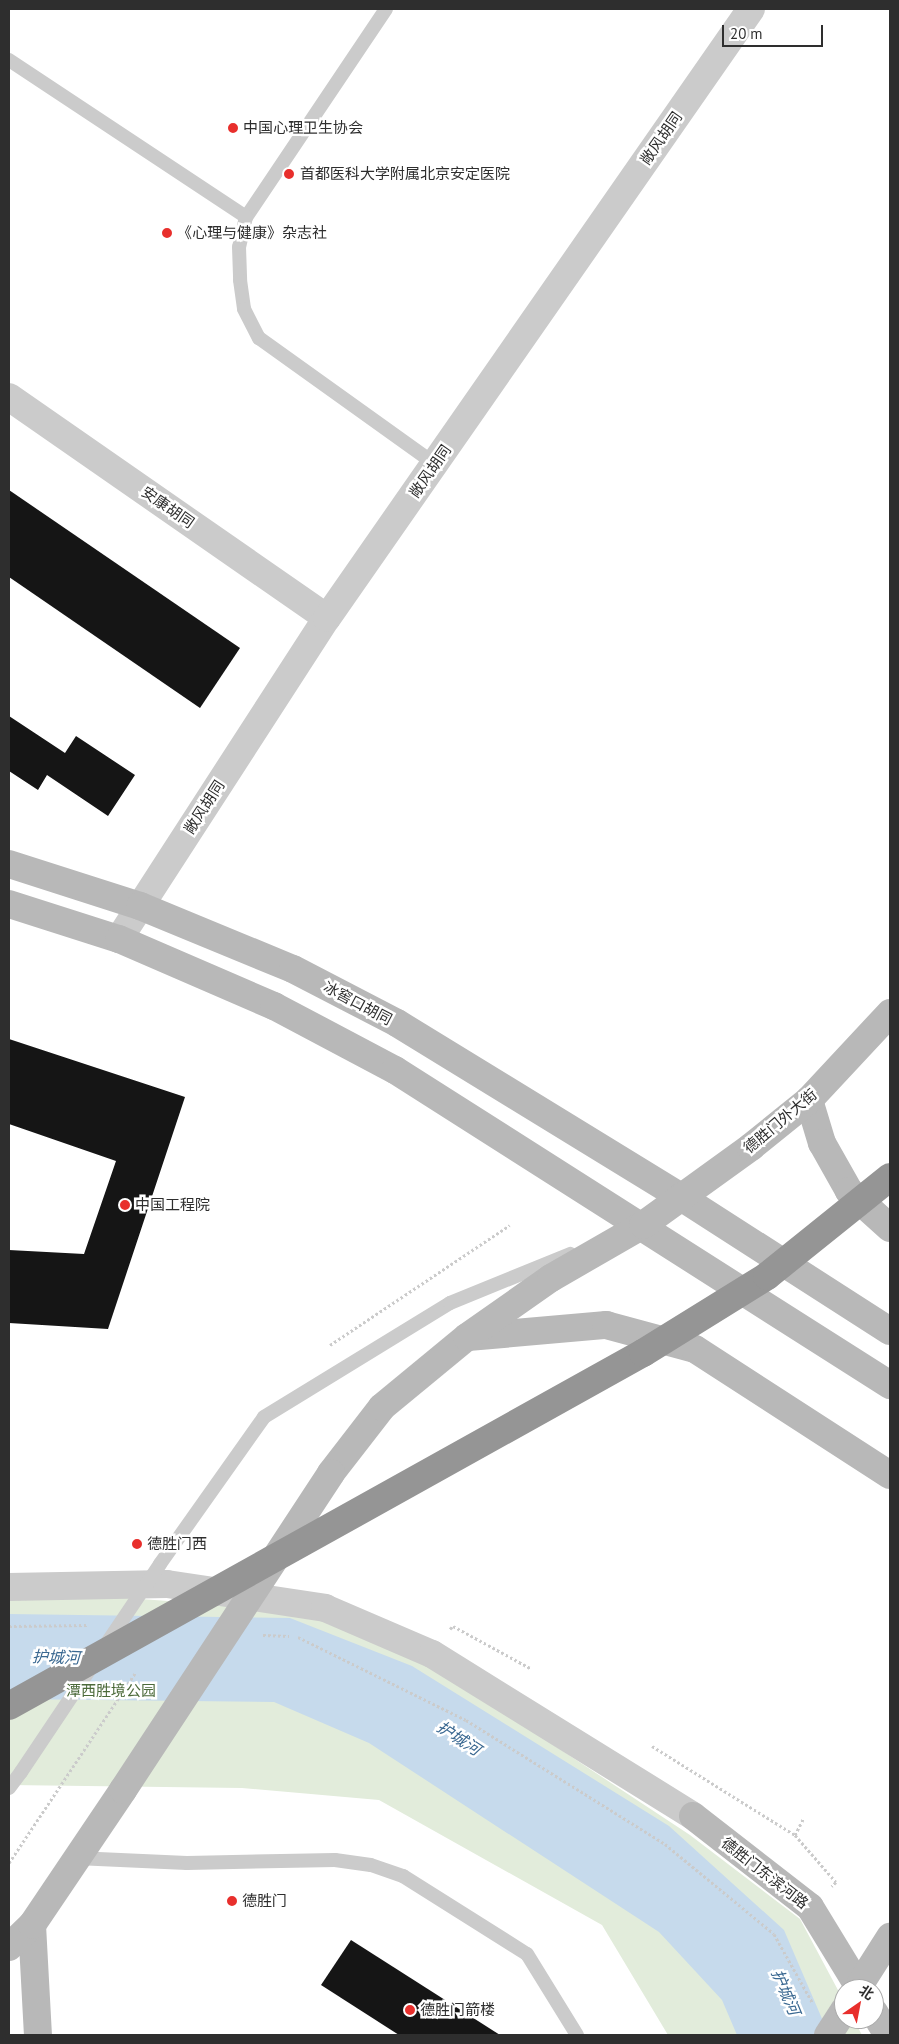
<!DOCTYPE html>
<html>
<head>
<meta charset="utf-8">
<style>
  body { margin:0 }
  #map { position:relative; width:899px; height:2044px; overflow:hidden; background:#fff; font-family:"PT Sans","Noto Sans SC",sans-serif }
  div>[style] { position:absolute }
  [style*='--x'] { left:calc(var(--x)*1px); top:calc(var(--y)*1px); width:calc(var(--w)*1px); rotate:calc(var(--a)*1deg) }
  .green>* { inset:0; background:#e2ecdb }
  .water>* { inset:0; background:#c6daec }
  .building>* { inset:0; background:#151515 }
  .path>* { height:3px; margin-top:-1.5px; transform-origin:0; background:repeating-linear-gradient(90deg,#cbcbcb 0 2.5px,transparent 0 5px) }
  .lane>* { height:14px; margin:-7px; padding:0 7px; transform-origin:7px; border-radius:7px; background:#cbcbcb }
  .street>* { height:28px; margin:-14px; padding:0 14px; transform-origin:14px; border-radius:14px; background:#cbcbcb }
  .secondary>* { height:28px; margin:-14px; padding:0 14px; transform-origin:14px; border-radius:14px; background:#b8b8b8 }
  .lane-bridge>* { height:14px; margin:-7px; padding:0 7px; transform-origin:7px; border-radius:7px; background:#cbcbcb }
  .secondary-bridge>* { height:28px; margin:-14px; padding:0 14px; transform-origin:14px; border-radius:14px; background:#b8b8b8 }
  .highway-bridge>* { height:28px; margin:-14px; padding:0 14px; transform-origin:14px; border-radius:14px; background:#959595 }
  .dots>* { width:14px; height:14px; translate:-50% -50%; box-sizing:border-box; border:2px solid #fff; border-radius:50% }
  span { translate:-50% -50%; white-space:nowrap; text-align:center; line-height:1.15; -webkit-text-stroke:5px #fff; paint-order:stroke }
  .poi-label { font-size:15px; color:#2e2e2e }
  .left { translate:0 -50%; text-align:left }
  .street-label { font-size:15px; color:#2e2e2e }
  .park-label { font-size:15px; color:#4c6a3a }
  .water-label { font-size:16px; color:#3a6891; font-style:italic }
  .frame { position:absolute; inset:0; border:10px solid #2e2e2e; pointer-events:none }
  .north { position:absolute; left:834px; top:1979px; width:50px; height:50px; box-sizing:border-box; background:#fff; border:1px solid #ababab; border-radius:50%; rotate:33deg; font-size:14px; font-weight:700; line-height:20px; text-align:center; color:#2e2e2e }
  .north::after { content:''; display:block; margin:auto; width:18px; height:22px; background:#e82f2c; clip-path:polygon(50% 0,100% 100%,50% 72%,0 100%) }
  .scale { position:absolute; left:722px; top:25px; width:101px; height:22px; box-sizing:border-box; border:2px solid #2e2e2e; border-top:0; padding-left:6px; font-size:15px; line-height:18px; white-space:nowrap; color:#2e2e2e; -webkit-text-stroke:4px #fff; paint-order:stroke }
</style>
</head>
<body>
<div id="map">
  <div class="green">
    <i style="clip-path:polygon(100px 1596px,278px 1609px,313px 1616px,423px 1659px,690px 1835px,800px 1919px,862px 2035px,668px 2035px,602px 1925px,379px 1800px,242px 1788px,9px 1785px,9px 1597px)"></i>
  </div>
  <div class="water">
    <i style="clip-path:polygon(9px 1614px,290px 1618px,412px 1666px,669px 1826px,784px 1930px,829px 2035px,737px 2035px,722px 2000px,659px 1932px,369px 1743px,274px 1702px,9px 1699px)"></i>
  </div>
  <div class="building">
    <i style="clip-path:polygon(9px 490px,240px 648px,200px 708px,9px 577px)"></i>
    <i style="clip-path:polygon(9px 716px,65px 753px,76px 736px,135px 775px,108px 816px,47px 775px,38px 790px,9px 771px)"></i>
    <i style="clip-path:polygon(9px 1039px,185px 1097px,108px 1329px,9px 1323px,9px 1250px,84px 1254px,116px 1161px,9px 1124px)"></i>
    <i style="clip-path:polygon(351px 1940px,500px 2035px,399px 2035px,321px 1985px)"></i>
  </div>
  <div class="path">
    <i style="--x:330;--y:1345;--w:216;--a:-33.7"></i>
    <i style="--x:9;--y:1626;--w:80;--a:-0.7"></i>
    <i style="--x:450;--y:1629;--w:4;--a:-45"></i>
    <i style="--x:453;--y:1626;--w:88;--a:28.6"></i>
    <i style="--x:263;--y:1635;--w:26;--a:2"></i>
    <i style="--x:298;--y:1637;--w:187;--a:26.3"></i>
    <i style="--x:466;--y:1720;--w:234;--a:31.9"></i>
    <i style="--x:665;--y:1844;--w:141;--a:39.5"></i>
    <i style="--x:774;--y:1934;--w:78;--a:60.8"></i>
    <i style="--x:652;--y:1746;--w:168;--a:31.9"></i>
    <i style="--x:795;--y:1835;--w:62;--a:48.9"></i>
    <i style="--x:836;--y:1882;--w:6;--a:135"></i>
    <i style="--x:795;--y:1835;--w:18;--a:-63"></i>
    <i style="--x:9;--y:1863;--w:229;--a:-56.4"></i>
  </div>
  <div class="lane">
    <i style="--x:386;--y:9;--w:251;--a:123.9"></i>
    <i style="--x:246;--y:217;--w:31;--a:103"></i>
    <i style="--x:239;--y:247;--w:33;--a:88"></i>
    <i style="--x:240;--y:280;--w:29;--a:82"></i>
    <i style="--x:244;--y:309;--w:33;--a:63"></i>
    <i style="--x:259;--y:338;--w:216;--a:35.6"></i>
    <i style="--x:9;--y:60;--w:284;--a:33.5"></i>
    <i style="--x:160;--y:1564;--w:180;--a:-54.7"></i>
    <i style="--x:264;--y:1417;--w:218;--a:-31.5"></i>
    <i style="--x:450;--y:1303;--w:130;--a:-22.2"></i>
    <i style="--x:9;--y:1788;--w:20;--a:-53"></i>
    <i style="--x:76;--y:1858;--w:111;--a:2.6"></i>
    <i style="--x:187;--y:1863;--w:148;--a:-1.2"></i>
    <i style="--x:335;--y:1860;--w:36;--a:8"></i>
    <i style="--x:371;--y:1865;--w:34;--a:19"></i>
    <i style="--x:403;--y:1876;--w:146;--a:32.2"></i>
    <i style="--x:527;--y:1954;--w:95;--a:58.3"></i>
  </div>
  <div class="street">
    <i style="--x:9;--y:397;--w:387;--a:34.8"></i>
    <i style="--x:119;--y:939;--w:382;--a:-57.1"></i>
    <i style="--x:327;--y:618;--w:742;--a:-55.15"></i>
    <i style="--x:9;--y:1587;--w:158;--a:-1.1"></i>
    <i style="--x:167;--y:1584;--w:160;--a:8.6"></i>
    <i style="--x:325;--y:1608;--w:116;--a:23.3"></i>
    <i style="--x:432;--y:1654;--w:307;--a:31.8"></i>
  </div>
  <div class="secondary">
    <i style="--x:9;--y:864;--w:138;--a:17.8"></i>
    <i style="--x:140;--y:906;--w:165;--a:22.4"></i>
    <i style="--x:293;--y:969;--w:117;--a:27.4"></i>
    <i style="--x:397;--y:1023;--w:333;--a:31.5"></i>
    <i style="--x:681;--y:1197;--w:248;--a:32.7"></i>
    <i style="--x:9;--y:904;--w:115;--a:17.7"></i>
    <i style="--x:119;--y:939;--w:169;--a:23.4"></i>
    <i style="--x:274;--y:1006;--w:137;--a:27.9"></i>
    <i style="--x:395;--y:1070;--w:587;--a:32.47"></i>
    <i style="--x:809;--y:1100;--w:45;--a:73.2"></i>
    <i style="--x:822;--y:1143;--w:55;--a:60.6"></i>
    <i style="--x:849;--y:1191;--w:55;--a:42.1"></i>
    <i style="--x:468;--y:1337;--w:139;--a:-5"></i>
    <i style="--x:606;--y:1325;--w:92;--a:15.1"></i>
    <i style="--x:695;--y:1349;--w:232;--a:32.9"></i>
    <i style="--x:331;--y:1473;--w:83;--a:-52.3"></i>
    <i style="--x:382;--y:1407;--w:110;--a:-39.5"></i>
    <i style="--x:467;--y:1337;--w:103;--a:-35.1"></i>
    <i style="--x:551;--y:1278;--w:106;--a:-29.9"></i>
    <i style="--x:643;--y:1225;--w:133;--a:-35.8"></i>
    <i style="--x:751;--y:1147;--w:75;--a:-39"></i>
    <i style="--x:809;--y:1100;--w:119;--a:-47"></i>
    <i style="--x:693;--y:1816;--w:148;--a:37.9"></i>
    <i style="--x:810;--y:1907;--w:96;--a:58.6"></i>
    <i style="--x:32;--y:1925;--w:110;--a:86.9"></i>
    <i style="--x:9;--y:1947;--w:32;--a:-44"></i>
    <i style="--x:32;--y:1925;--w:163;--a:-56"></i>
    <i style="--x:874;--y:2012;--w:27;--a:59"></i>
  </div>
  <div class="lane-bridge">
    <i style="--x:105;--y:1646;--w:99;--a:-56.1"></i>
    <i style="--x:21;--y:1772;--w:128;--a:-56.2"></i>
  </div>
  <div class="secondary-bridge">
    <i style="--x:123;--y:1790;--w:379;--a:-56.7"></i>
    <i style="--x:857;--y:1989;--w:62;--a:-57.6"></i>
    <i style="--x:828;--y:2035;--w:30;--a:-57"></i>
  </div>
  <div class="highway-bridge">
    <i style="--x:9;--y:1706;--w:726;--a:-29.11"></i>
    <i style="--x:643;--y:1353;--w:146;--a:-31.8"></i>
    <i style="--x:767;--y:1276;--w:158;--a:-38.8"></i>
  </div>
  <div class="dots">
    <i style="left:233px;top:128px;background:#e82f2c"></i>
    <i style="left:289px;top:174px;background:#e82f2c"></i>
    <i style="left:167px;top:233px;background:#e82f2c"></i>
    <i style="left:125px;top:1205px;background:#e82f2c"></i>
    <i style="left:137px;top:1544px;background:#e82f2c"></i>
    <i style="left:232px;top:1901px;background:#e82f2c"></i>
    <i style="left:410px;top:2010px;background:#e82f2c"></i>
  </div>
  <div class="poi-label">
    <span class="left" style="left:243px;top:128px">中国心理卫生协会</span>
    <span class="left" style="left:300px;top:174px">首都医科大学附属北京安定医院</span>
    <span class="left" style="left:177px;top:233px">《心理与健康》杂志社</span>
    <span class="left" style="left:135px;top:1205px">中国工程院</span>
    <span class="left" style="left:147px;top:1544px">德胜门西</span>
    <span class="left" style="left:242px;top:1901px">德胜门</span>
    <span class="left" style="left:420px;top:2010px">德胜门箭楼</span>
  </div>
  <div class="street-label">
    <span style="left:661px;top:138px;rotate:-55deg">敞风胡同</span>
    <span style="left:430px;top:471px;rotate:-55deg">敞风胡同</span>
    <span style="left:168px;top:507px;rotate:35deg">安康胡同</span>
    <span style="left:204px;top:807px;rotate:-57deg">敞风胡同</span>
    <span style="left:358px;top:1003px;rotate:28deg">冰窖口胡同</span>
    <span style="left:780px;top:1121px;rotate:-40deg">德胜门外大街</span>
    <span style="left:765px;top:1873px;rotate:38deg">德胜门东滨河路</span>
  </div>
  <div class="park-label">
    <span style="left:111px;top:1691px">潭西胜境公园</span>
  </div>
  <div class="water-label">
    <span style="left:56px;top:1657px;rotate:2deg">护城河</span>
    <span style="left:459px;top:1738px;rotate:33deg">护城河</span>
    <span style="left:786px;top:1992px;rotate:67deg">护城河</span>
  </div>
  <div class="frame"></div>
  <div class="north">北</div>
  <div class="scale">20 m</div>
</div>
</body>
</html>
